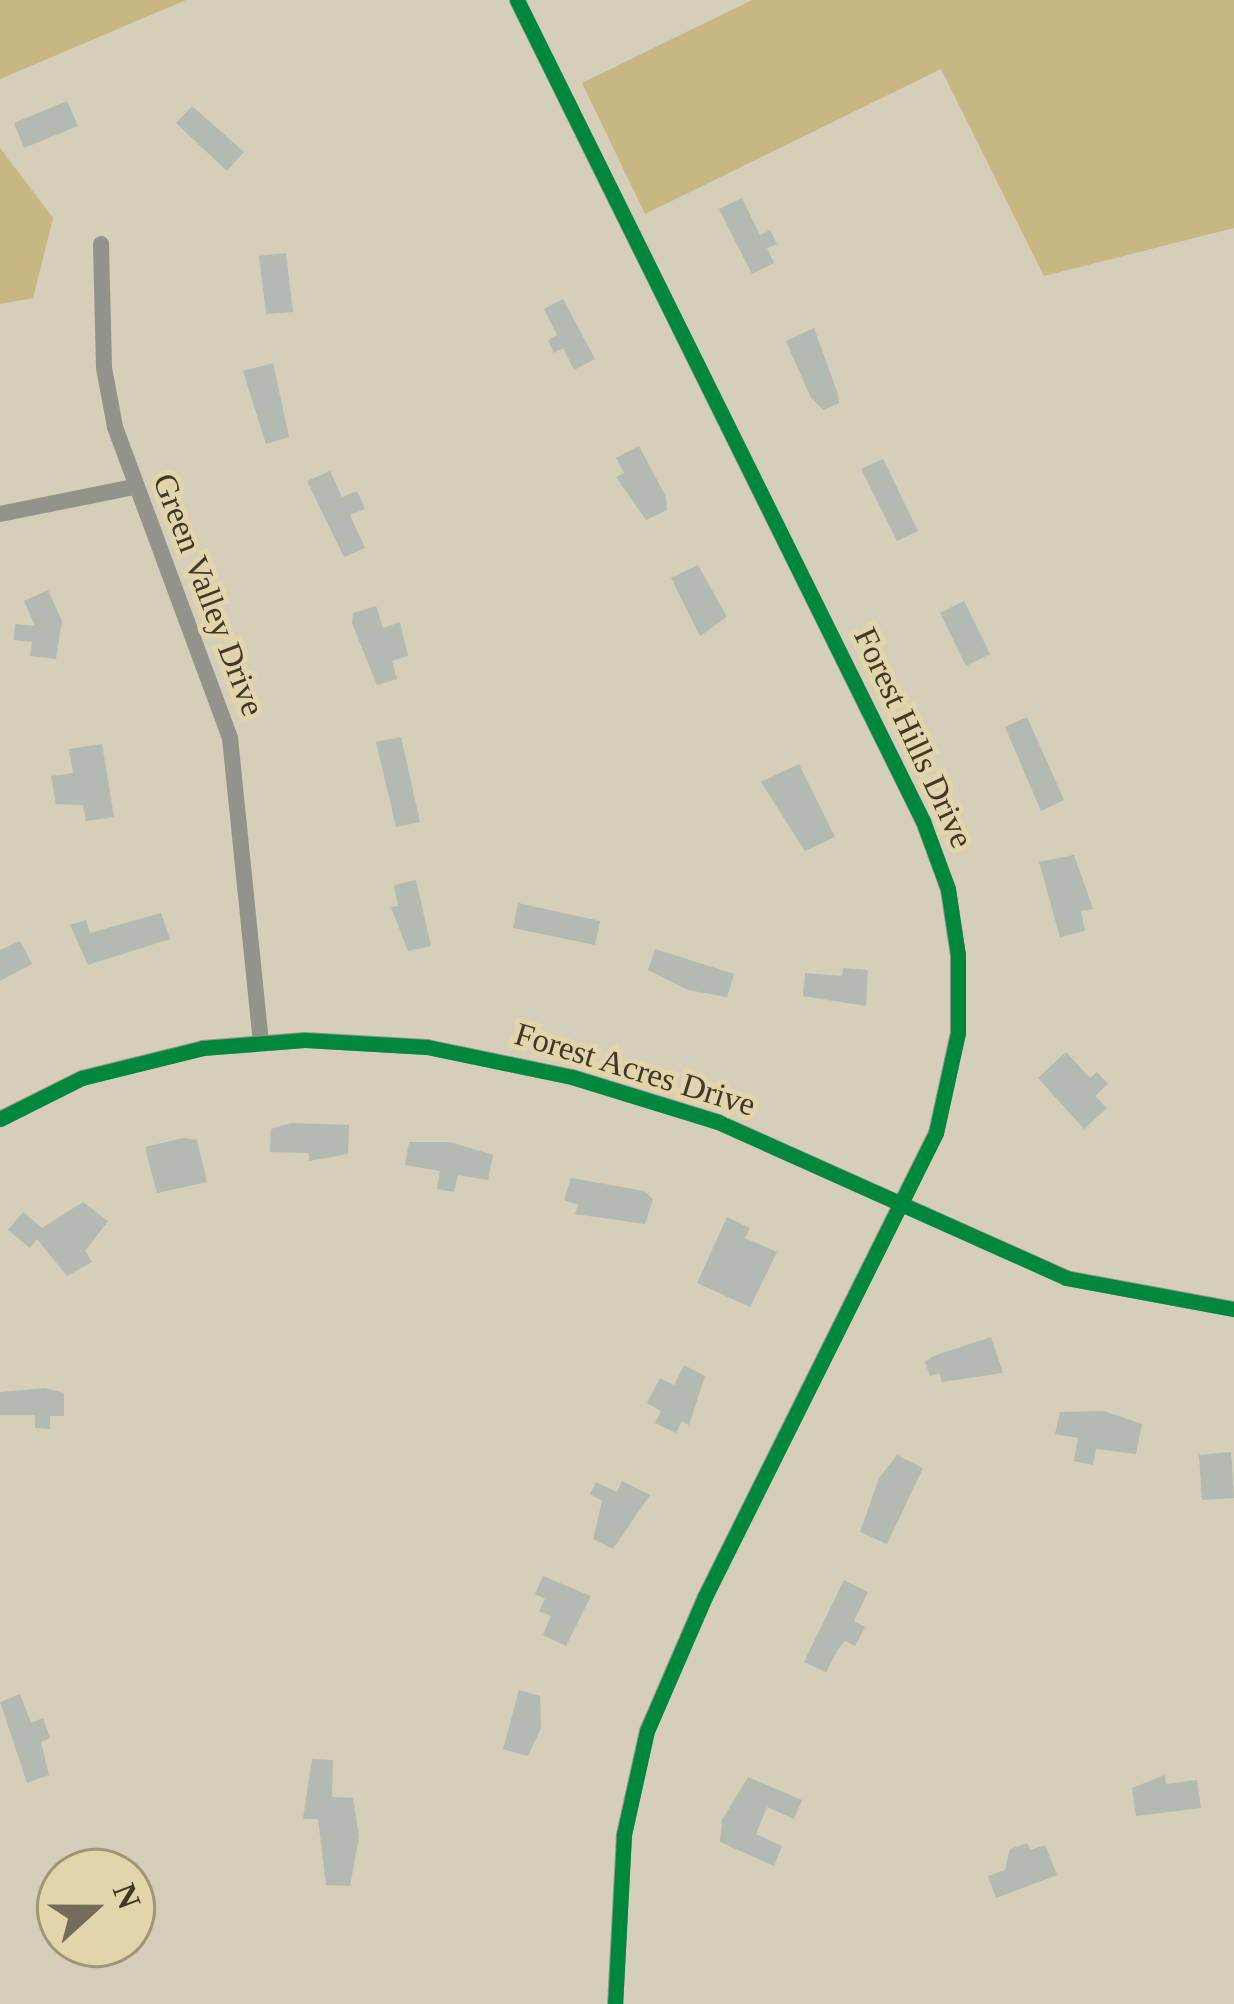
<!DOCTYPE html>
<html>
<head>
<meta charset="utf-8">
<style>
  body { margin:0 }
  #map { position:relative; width:1234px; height:2004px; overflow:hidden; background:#d5ceb8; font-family:Georgia,serif }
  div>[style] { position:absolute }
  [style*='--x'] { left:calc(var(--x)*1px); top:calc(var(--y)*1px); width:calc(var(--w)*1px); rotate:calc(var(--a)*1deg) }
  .green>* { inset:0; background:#c8b683 }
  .building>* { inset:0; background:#b3bab2 }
  .street>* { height:16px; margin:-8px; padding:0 8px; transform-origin:8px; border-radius:8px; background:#92938a }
  .cycleway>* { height:15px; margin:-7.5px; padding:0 7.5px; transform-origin:7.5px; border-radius:7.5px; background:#00873e }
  span { translate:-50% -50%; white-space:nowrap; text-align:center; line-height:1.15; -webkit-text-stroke:10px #e2d4ab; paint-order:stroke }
  .street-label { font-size:33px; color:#3e3827 }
  .north { position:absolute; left:36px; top:1848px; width:120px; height:120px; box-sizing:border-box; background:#e2d4ab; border:3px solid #a09676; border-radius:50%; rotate:69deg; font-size:33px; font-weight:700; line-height:48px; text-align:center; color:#3e3827 }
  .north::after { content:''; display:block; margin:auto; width:42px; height:54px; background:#736c5a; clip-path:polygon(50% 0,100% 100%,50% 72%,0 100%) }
</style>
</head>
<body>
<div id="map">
  <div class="green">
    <i style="clip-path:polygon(0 0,186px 0,0 79px)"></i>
    <i style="clip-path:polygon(752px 0,1234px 0,1234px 228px,1044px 276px,941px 69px,645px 214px,582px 83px)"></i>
    <i style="clip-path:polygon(0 148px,53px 218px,33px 298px,0 304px)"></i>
  </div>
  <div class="building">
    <i style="clip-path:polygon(67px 101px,78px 126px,24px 148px,14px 123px)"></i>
    <i style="clip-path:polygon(192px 106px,244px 152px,227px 171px,176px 123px)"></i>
    <i style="clip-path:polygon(742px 198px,760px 235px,770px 230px,777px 244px,767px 248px,774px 263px,752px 274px,719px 209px)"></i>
    <i style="clip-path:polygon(286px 253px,293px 312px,266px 314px,259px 256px)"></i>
    <i style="clip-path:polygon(563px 299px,595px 359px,574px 370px,563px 348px,554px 353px,548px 340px,557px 335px,544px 309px)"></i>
    <i style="clip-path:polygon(814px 328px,838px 394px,839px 403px,824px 410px,811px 398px,786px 341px)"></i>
    <i style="clip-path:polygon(273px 363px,289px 437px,266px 444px,243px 371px)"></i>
    <i style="clip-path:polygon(639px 446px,666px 497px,667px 510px,646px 520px,616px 477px,624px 473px,616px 458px)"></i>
    <i style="clip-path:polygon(883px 459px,918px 531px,897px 541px,861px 469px)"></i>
    <i style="clip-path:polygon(330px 471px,342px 497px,357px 491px,365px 509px,350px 515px,365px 548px,344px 557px,307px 481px)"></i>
    <i style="clip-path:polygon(698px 565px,727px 617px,700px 636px,671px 578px)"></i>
    <i style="clip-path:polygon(48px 590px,62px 621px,56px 659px,30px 656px,32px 642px,14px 640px,15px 624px,35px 626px,24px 601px)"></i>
    <i style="clip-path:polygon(964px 601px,990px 654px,966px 666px,940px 613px)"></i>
    <i style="clip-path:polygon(376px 606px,383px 628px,400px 622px,408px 656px,392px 661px,397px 679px,377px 685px,352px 623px,353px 613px)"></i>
    <i style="clip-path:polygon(1027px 717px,1064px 800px,1041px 811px,1005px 727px)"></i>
    <i style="clip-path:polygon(401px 737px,420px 822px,396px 827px,376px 742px)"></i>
    <i style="clip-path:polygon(102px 744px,114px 817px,86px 821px,83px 805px,56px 804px,51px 776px,73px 773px,69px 749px)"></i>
    <i style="clip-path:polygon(799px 764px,835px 837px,805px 851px,761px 782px)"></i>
    <i style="clip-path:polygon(1074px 855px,1093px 909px,1081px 911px,1085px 931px,1060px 937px,1039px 862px)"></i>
    <i style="clip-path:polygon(416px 880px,431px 946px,408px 951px,391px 907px,398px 906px,394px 885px)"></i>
    <i style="clip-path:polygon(518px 903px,600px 921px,595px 945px,513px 928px)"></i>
    <i style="clip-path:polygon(161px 913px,170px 939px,88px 965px,70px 925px,86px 920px,90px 933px)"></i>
    <i style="clip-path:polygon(20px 941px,32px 964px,0 981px,0 950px)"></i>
    <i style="clip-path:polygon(655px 949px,734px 974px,727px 997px,688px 990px,648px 970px)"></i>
    <i style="clip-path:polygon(843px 968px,868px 970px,866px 1006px,803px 996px,805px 973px,842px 976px)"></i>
    <i style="clip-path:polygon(1066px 1052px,1090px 1078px,1097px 1072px,1108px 1084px,1095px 1096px,1107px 1108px,1084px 1129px,1038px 1078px)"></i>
    <i style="clip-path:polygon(291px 1123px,349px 1125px,348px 1154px,309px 1161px,309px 1153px,270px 1152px,271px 1129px)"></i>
    <i style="clip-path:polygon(183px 1138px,197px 1140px,207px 1182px,157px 1193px,145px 1147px)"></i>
    <i style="clip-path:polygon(409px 1142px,450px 1142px,493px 1155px,488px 1180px,458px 1175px,454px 1192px,437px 1189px,440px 1171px,405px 1165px)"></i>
    <i style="clip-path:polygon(571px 1178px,644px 1191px,653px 1199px,645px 1224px,575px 1214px,578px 1205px,564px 1200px)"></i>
    <i style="clip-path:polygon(83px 1202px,108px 1221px,85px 1251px,92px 1262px,67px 1276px,37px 1239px,30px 1248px,8px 1230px,23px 1212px,42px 1228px)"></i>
    <i style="clip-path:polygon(727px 1217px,750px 1228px,745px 1238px,777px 1252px,750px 1307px,697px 1283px)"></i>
    <i style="clip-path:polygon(991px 1337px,1003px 1373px,942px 1382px,939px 1373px,930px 1376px,925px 1362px,933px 1356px)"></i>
    <i style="clip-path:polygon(684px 1365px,705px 1376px,689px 1425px,682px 1421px,676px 1433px,655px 1423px,661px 1411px,647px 1403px,660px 1378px,674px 1385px)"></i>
    <i style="clip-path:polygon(45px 1388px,64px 1393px,64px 1416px,50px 1416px,50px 1429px,35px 1428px,35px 1415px,0 1415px,0 1392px)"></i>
    <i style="clip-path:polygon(1104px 1411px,1142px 1424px,1136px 1454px,1096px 1449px,1093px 1465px,1074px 1461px,1078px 1438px,1055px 1434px,1060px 1412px)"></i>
    <i style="clip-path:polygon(1231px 1452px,1234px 1498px,1202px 1500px,1199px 1455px)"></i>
    <i style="clip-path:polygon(897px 1455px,923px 1468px,887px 1544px,860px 1532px,879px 1478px)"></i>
    <i style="clip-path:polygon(622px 1481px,650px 1495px,613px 1549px,593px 1539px,602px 1501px,590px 1494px,596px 1482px,617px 1492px)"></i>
    <i style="clip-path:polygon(543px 1576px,591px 1596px,566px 1646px,543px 1635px,551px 1616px,539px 1611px,545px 1599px,535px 1594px)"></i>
    <i style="clip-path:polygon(844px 1580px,868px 1592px,854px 1621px,865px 1627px,855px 1646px,845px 1641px,837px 1651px,826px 1672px,804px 1662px)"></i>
    <i style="clip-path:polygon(519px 1690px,540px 1696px,541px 1728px,528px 1756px,503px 1749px)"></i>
    <i style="clip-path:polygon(20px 1694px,31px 1723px,43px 1718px,50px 1738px,41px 1742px,49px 1775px,27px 1783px,0 1702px)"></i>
    <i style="clip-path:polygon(312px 1759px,333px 1760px,332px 1797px,353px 1798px,359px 1837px,350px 1886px,326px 1885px,318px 1819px,303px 1819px)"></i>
    <i style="clip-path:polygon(1165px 1775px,1166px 1784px,1197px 1780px,1201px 1808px,1136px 1816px,1132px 1788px)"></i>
    <i style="clip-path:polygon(748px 1777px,802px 1800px,794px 1819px,767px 1807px,756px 1834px,782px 1846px,774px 1866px,720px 1842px,722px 1820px)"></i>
    <i style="clip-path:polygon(1027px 1843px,1030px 1850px,1045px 1845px,1057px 1875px,996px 1898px,988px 1876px,1005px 1870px,1010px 1849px)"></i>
  </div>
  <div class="street">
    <i style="--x:517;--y:0;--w:916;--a:63.69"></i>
    <i style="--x:923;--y:821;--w:72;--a:69.8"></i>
    <i style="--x:948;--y:889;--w:67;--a:81.4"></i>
    <i style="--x:958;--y:955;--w:78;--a:90"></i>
    <i style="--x:958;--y:1033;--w:102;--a:102.4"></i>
    <i style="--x:936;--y:1133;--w:518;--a:116.47"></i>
    <i style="--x:705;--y:1597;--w:146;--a:113.4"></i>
    <i style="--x:647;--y:1731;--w:107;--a:102.5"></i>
    <i style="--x:624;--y:1835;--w:169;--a:93"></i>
    <i style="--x:101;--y:244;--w:124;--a:88.6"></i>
    <i style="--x:104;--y:368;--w:60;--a:79.4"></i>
    <i style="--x:115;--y:427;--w:332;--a:69.7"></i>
    <i style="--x:230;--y:738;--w:305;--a:84.2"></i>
    <i style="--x:0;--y:514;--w:137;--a:-11.4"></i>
    <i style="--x:0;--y:1119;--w:92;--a:-26.6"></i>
    <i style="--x:82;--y:1078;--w:125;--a:-13.9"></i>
    <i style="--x:203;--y:1048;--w:102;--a:-4.5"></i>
    <i style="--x:305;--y:1040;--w:122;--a:3.3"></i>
    <i style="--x:427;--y:1047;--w:148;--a:11.7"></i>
    <i style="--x:572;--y:1077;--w:153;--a:17.1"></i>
    <i style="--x:718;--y:1122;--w:381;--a:24.1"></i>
    <i style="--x:1066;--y:1278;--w:171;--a:10.5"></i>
  </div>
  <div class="cycleway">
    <i style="--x:517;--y:0;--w:916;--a:63.69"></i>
    <i style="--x:923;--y:821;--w:72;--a:69.8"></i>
    <i style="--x:948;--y:889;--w:67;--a:81.4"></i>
    <i style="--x:958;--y:955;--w:78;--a:90"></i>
    <i style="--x:958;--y:1033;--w:102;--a:102.4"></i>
    <i style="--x:936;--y:1133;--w:518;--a:116.47"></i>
    <i style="--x:705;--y:1597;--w:146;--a:113.4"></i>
    <i style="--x:647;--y:1731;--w:107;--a:102.5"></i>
    <i style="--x:624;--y:1835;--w:169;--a:93"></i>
    <i style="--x:0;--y:1119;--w:92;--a:-26.6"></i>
    <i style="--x:82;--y:1078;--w:125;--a:-13.9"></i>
    <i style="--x:203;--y:1048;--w:102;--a:-4.5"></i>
    <i style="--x:305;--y:1040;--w:122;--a:3.3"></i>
    <i style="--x:427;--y:1047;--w:148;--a:11.7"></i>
    <i style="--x:572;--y:1077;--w:153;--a:17.1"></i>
    <i style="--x:718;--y:1122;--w:381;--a:24.1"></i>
    <i style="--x:1066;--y:1278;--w:171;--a:10.5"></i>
  </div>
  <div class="street-label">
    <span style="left:208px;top:595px;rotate:69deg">Green Valley Drive</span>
    <span style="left:913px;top:738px;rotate:65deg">Forest Hills Drive</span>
    <span style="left:635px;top:1070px;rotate:17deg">Forest Acres Drive</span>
  </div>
  <div class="north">N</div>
</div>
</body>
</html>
